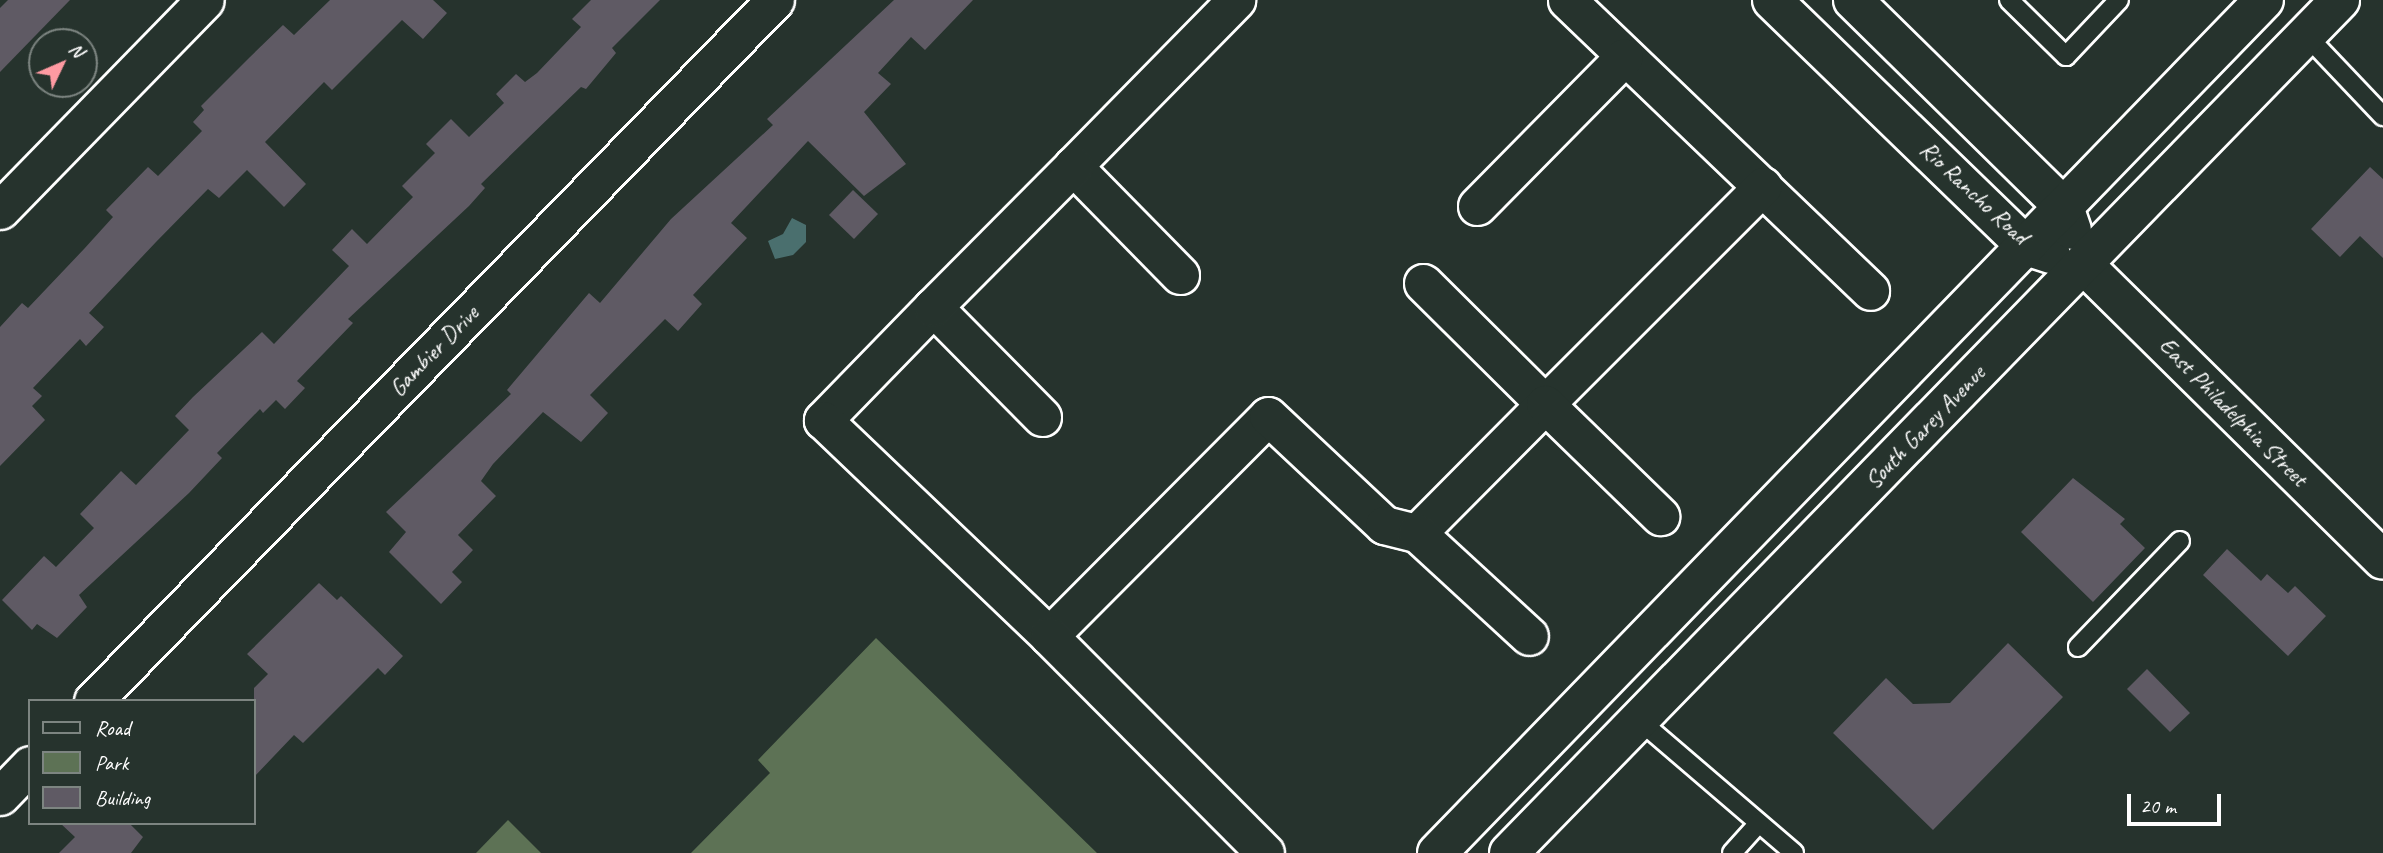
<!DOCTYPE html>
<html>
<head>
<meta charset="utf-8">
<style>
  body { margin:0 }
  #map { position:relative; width:2383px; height:853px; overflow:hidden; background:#26332d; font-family:Caveat,sans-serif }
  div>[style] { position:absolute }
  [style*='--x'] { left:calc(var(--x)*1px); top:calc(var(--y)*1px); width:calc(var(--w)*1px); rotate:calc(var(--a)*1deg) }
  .green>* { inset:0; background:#5d7255 }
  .water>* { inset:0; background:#4a6f6e }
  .building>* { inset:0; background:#5f5a64 }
  .roads { filter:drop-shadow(2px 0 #fff) drop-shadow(-2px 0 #fff) drop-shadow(0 2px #fff) drop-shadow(0 -2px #fff) }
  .lane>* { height:18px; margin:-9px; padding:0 9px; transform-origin:9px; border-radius:9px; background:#26332d }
  .street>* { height:37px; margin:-18.5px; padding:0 18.5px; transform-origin:18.5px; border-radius:18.5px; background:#26332d }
  .secondary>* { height:38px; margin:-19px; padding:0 19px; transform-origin:19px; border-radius:19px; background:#26332d }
  .primary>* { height:38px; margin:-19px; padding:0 19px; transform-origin:19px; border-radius:19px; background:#26332d }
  span { translate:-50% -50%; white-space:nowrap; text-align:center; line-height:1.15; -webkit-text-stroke:5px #26332d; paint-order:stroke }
  .street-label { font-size:24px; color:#fff }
  .legend { position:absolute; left:28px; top:699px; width:228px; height:126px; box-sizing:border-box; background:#26332d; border:2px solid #7d8581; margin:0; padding:9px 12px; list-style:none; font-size:21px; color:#fff }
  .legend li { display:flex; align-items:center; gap:14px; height:35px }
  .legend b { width:35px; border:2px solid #7d8581 }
  .north { position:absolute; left:28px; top:28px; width:70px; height:70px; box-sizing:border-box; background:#26332d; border:2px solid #7d8581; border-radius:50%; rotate:46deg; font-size:19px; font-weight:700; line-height:28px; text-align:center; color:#fff }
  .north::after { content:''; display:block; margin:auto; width:24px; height:32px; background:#ff9aa2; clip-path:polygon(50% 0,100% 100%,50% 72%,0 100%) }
  .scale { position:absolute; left:2127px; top:794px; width:94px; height:32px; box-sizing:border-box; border:4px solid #fff; border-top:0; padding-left:9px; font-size:21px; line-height:24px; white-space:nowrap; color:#fff; -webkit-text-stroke:5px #26332d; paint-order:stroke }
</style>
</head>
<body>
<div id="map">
  <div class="green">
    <i style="clip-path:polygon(876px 638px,945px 705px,1097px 853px,691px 853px,770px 773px,758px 760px)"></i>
    <i style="clip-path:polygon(508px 820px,541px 853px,476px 853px)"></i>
  </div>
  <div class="water">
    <i style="clip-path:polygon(792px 218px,806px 225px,806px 242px,793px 255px,775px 259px,768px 241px,783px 234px)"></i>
  </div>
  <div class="building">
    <i style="clip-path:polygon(8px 0,70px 0,0 72px,0 8px)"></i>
    <i style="clip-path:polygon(330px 0,433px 0,447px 13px,423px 39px,402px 20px,332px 90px,324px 82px,265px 142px,306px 184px,284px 207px,247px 170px,219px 198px,208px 189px,156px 242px,89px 313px,104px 327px,86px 346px,80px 339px,33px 388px,42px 396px,32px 406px,45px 420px,0 466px,0 327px,22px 303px,28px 308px,84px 249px,113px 217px,106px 210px,148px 167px,158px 176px,202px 131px,193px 122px,204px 110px,201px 106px,250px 57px,283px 25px,294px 35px)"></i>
    <i style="clip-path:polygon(591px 0,660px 0,612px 48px,616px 53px,586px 89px,581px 87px,525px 141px,481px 184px,485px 188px,469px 206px,348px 319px,353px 323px,297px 381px,305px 388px,285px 409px,276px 400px,263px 413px,260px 409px,217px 453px,222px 458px,189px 493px,79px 595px,87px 607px,57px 638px,37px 624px,32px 630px,2px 600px,44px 556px,56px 567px,94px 528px,80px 514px,121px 471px,136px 485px,189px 430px,175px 416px,193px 397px,262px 332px,274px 344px,349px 266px,332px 250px,352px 229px,367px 244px,413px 197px,402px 186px,435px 153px,426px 144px,451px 119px,469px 137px,504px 103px,496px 94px,516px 74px,525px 82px,537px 73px,581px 27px,572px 19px)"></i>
    <i style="clip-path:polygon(894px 0,973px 0,925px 50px,911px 37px,878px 73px,891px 84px,864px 112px,906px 164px,864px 196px,808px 141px,731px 223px,747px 238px,693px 295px,702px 304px,678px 331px,665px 319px,590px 395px,608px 413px,581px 442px,543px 412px,493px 464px,481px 481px,496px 496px,458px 535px,473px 550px,452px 572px,462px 582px,441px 604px,389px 552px,406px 532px,386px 512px,511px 394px,507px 390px,589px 293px,600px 303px,671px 219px,773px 125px,767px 119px)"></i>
    <i style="clip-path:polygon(2370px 167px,2383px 179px,2383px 258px,2360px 236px,2340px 257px,2311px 229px)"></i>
    <i style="clip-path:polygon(853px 190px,878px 214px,854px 239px,829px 215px)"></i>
    <i style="clip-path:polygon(2073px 478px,2125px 519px,2120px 524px,2145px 548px,2093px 602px,2021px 532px)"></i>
    <i style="clip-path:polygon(2227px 549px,2261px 581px,2267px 574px,2288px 593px,2295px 586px,2326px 616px,2288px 656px,2203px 575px)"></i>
    <i style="clip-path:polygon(319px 583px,337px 600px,341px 596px,403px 656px,385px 675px,378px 668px,303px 743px,294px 735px,254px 777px,254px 688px,268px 674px,247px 654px)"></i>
    <i style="clip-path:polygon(2008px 643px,2063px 697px,1933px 830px,1833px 733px,1886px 678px,1913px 704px,1950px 703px)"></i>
    <i style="clip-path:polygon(2147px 669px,2190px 713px,2170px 732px,2127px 689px)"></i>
    <i style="clip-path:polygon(60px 823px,129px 823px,143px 837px,131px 853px,59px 853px,75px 837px)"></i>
  </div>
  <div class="roads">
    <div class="lane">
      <i style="--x:2009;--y:0;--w:80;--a:44.5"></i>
      <i style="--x:2066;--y:56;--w:77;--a:-46.6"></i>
      <i style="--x:2306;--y:35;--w:112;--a:46.5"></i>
      <i style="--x:2078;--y:647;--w:147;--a:-46.1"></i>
      <i style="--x:1639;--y:720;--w:204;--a:40.6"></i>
      <i style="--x:1732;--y:853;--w:40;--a:-48"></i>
    </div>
    <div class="street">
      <i style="--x:1567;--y:0;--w:420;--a:43.8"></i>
      <i style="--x:1477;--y:206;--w:209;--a:-45.4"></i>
      <i style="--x:0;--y:210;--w:293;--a:-45.7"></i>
      <i style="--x:1180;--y:275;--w:153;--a:-134.5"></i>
      <i style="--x:1073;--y:166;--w:233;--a:-45.5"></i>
      <i style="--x:1423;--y:283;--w:172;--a:44.8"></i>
      <i style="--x:1545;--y:404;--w:308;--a:-45"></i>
      <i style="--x:933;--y:307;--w:158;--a:134.2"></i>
      <i style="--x:823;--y:420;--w:313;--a:43.7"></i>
      <i style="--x:1049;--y:636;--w:310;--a:-45.1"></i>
      <i style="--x:1268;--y:416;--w:159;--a:43.2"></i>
      <i style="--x:1384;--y:525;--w:34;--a:14"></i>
      <i style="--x:1417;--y:533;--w:182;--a:-45.2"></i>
      <i style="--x:1545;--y:404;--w:161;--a:44.2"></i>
      <i style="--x:1042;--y:417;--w:155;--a:-134.7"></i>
      <i style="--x:933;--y:307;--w:199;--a:-45.2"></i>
      <i style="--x:1417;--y:533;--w:152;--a:42.6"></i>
      <i style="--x:1049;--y:636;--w:306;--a:45.1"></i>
      <i style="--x:93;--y:701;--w:978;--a:-45.79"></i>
      <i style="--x:0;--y:796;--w:43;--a:-45.9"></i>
    </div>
    <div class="secondary">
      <i style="--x:2083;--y:264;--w:421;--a:44.6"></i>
    </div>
    <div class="primary">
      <i style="--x:1772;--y:0;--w:354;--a:44.1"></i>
      <i style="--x:2026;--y:246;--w:26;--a:18"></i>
      <i style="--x:1853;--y:0;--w:296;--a:44.5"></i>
      <i style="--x:2064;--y:207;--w:24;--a:71"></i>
      <i style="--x:1437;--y:853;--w:1188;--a:-45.89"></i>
      <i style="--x:1509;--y:853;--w:1191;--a:-45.75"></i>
    </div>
  </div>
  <div class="street-label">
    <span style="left:1974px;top:193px;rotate:43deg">Rio Rancho Road</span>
    <span style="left:434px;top:351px;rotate:-46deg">Gambier Drive</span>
    <span style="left:2233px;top:412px;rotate:45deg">East Philadelphia Street</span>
    <span style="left:1925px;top:427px;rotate:-46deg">South Garey Avenue</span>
  </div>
  <ul class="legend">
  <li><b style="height:9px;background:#26332d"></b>Road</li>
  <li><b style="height:19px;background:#5d7255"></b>Park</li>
  <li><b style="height:19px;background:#5f5a64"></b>Building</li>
  </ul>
  <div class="north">N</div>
  <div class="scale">20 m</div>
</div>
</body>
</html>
